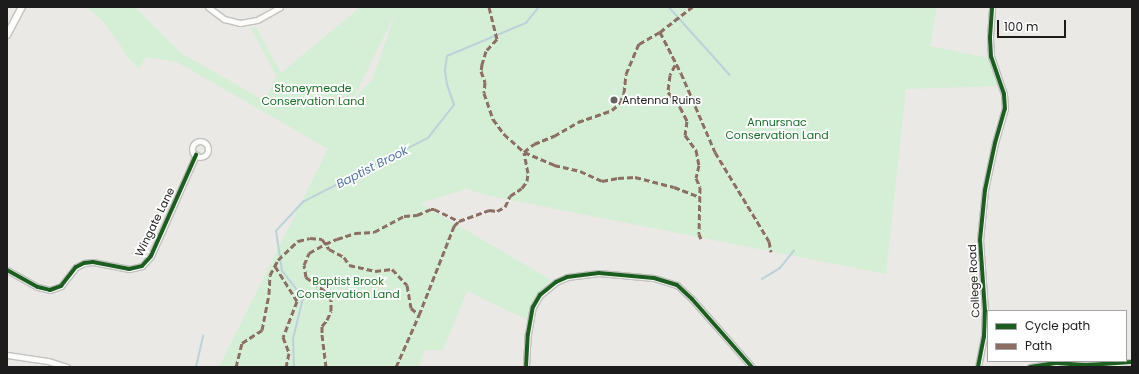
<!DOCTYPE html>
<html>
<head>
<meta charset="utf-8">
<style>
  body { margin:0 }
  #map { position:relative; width:1139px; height:374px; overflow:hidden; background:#eae9e5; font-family:Poppins,sans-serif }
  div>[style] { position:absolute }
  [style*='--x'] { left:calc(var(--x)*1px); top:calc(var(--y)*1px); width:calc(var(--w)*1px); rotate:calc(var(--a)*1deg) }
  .park>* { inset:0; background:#d5eed6 }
  .stream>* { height:1.5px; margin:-0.75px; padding:0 0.75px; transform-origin:0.75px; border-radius:0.75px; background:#bbd2da }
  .roads { filter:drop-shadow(1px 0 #c1c1bf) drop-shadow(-1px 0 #c1c1bf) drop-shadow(0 1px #c1c1bf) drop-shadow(0 -1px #c1c1bf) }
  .minor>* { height:5px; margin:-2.5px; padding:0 2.5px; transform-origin:2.5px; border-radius:2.5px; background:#fcfcfb }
  .minor>.ring { margin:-2.5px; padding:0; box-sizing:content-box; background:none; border:5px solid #fcfcfb; border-radius:50% }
  .tertiary>* { height:6px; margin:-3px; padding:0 3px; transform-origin:3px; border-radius:3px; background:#fcfcfb }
  .quiet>* { height:3px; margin-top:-1.5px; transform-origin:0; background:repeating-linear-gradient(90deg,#8d6e63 0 6px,transparent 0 9px) }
  .cycleway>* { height:4px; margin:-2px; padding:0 2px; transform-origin:2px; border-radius:2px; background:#1b5e20 }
  .dots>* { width:11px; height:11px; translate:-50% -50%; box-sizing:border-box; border:2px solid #fff; border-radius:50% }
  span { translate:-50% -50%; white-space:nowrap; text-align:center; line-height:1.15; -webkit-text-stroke:3.5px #fff; paint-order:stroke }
  .park-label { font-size:11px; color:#156f24 }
  .poi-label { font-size:11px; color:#1c1c1c }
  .left { translate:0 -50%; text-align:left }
  .street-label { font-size:11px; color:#1c1c1c }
  .water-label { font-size:12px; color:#5274a2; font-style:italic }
  .frame { position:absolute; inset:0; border:8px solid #1c1c1c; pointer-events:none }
  .legend { position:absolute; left:987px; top:310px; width:140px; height:52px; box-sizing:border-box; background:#fff; border:1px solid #a4a4a4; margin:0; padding:5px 7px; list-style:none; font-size:12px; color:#1c1c1c }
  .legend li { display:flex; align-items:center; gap:8px; height:20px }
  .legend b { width:20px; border:1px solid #a4a4a4 }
  .scale { position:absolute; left:997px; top:20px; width:69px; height:18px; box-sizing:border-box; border:2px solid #1c1c1c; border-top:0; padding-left:5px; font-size:12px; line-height:14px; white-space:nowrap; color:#1c1c1c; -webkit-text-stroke:3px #fff; paint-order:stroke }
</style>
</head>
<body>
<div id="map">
  <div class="park">
    <i style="clip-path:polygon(evenodd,86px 7px,135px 7px,181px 53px,265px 101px,276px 76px,251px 28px,256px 27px,281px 73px,357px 10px,358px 7px,937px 7px,930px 46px,989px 58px,1000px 86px,906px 89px,886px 274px,485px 195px,465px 188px,463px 190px,420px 203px,551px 280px,534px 298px,526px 319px,467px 291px,443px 350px,425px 350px,418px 367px,219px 367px,328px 149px,177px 62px,146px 57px,139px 69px,125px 54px,121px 46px,103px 21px,86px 7px,396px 12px,372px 80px,354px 98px,354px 97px,396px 12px)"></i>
  </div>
  <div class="stream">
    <i style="--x:669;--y:7;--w:91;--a:48.1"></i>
    <i style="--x:762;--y:279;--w:21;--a:-31"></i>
    <i style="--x:780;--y:268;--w:22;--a:-51"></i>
    <i style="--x:196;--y:367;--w:32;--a:-77"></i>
    <i style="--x:294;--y:367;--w:28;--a:-92"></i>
    <i style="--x:293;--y:339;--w:42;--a:-76.3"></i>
    <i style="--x:303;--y:298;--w:34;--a:-128"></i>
    <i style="--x:282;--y:271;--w:40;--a:-98.5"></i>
    <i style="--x:276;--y:231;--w:40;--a:-47"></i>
    <i style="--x:303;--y:202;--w:140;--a:-27.1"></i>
    <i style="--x:428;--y:138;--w:42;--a:-51.8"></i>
    <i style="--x:454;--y:105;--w:21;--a:-109"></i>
    <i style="--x:447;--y:85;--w:15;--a:-98"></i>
    <i style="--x:445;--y:70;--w:14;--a:-82"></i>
    <i style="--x:447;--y:56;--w:86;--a:-22.7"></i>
    <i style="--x:526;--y:23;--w:21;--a:-51"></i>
  </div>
  <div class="roads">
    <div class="minor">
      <i style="--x:208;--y:7;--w:20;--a:37"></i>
      <i style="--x:224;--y:19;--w:16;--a:14"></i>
      <i style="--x:240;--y:23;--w:17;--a:-10"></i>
      <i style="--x:257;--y:20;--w:26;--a:-29"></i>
      <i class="ring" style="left:192px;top:141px;width:11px;height:11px"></i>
      <i style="--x:7;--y:270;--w:35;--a:29"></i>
      <i style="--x:38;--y:287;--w:12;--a:14"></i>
      <i style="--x:50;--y:290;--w:12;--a:-20"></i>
      <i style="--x:61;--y:286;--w:24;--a:-52"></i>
      <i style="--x:76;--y:267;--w:9;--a:-27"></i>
      <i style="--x:84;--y:263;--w:9;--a:-6"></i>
      <i style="--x:93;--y:262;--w:37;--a:11"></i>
      <i style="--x:129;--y:269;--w:13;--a:-13"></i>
      <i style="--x:142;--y:266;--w:13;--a:-48"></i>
      <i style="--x:151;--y:256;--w:111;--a:-66"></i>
      <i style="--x:7;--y:355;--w:41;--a:8.3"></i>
      <i style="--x:48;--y:361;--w:20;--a:18"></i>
      <i style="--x:526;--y:367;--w:33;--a:-87"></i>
      <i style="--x:528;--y:334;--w:27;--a:-80"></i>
      <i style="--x:533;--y:307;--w:14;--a:-60"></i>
      <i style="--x:540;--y:295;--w:21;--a:-39"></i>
      <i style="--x:556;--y:282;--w:12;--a:-24"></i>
      <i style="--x:567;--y:277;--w:32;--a:-7"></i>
      <i style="--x:599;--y:273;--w:55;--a:5.2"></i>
      <i style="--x:654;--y:278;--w:24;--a:17"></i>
      <i style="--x:677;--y:285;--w:21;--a:43"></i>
      <i style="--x:692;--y:299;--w:91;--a:48.6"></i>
      <i style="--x:978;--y:367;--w:31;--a:-79"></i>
      <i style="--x:984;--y:337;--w:26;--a:-88"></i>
      <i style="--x:985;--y:311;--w:71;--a:-94"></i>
      <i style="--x:980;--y:240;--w:50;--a:-84.3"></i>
      <i style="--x:985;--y:190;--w:48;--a:-78"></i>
      <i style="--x:995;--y:143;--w:35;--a:-74"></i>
      <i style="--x:1005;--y:109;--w:15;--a:-94"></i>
      <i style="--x:1004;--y:94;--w:39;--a:-109"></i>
      <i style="--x:991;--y:57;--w:20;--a:-93"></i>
      <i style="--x:990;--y:37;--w:30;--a:-86"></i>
      <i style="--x:1030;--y:367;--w:26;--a:-9"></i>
      <i style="--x:1056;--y:363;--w:32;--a:4"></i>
      <i style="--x:1088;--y:365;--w:44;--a:-3.9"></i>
    </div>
    <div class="tertiary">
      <i style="--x:7;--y:35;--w:32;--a:-62"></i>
    </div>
  </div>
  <div class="quiet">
    <i style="--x:489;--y:7;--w:33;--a:76"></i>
    <i style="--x:497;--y:39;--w:16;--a:133"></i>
    <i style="--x:486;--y:51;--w:14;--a:107"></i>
    <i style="--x:482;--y:64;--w:7;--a:98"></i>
    <i style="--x:481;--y:71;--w:12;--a:70"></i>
    <i style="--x:485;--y:82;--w:11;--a:95"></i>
    <i style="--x:484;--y:93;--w:28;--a:71"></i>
    <i style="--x:493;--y:119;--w:19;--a:54"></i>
    <i style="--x:504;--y:134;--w:27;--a:42"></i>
    <i style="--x:524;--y:152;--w:33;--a:23"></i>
    <i style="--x:554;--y:165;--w:27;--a:13"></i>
    <i style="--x:580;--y:171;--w:24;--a:24"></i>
    <i style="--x:602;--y:181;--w:16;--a:-11"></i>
    <i style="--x:618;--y:178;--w:17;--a:-3"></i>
    <i style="--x:635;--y:177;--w:40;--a:14.4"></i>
    <i style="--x:674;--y:187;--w:28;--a:21"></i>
    <i style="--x:660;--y:32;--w:46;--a:62.9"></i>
    <i style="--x:681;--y:73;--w:86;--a:66.7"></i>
    <i style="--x:715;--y:152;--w:104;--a:58.8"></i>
    <i style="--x:769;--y:241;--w:11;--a:80"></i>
    <i style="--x:675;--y:65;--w:11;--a:117"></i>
    <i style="--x:670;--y:75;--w:17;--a:97"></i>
    <i style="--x:668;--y:92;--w:19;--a:51"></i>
    <i style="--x:680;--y:107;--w:16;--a:63"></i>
    <i style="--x:687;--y:121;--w:14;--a:98"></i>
    <i style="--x:685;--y:135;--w:19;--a:54"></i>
    <i style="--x:696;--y:150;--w:15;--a:79"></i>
    <i style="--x:699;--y:165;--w:13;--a:103"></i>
    <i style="--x:696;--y:178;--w:10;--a:66"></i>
    <i style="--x:700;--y:187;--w:47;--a:91.2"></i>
    <i style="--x:699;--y:234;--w:5;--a:68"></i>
    <i style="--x:524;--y:152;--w:13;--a:-39"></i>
    <i style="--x:534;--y:144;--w:22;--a:-22"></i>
    <i style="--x:554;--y:136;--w:28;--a:-30"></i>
    <i style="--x:578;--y:122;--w:36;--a:-19"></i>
    <i style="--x:612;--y:110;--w:11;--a:-41"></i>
    <i style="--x:620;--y:103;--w:11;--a:-68"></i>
    <i style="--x:624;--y:93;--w:19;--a:-84"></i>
    <i style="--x:626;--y:74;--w:33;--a:-67"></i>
    <i style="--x:639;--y:44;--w:24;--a:-30"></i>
    <i style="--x:660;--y:32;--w:41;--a:-38"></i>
    <i style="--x:275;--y:266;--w:41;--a:57.8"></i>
    <i style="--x:297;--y:301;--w:39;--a:111"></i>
    <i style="--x:283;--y:337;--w:17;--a:69"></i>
    <i style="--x:289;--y:353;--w:14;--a:102"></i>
    <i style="--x:236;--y:367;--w:25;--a:-76"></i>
    <i style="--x:242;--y:343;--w:24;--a:-33"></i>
    <i style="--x:262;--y:330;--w:37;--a:-79"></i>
    <i style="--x:269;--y:294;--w:19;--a:-87"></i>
    <i style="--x:270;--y:275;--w:17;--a:-62"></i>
    <i style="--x:278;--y:260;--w:28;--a:-44"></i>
    <i style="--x:298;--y:241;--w:12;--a:-14"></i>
    <i style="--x:310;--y:238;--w:12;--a:5"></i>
    <i style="--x:322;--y:239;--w:12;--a:55"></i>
    <i style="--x:329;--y:249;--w:17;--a:28"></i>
    <i style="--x:344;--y:257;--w:9;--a:58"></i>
    <i style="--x:349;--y:265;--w:27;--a:13"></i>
    <i style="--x:375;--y:271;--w:17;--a:-7"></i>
    <i style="--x:392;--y:269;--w:22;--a:47"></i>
    <i style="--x:407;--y:285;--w:23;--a:80"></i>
    <i style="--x:411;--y:308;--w:11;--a:41"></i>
    <i style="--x:326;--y:367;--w:34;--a:-97"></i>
    <i style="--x:322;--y:333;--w:7;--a:-90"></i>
    <i style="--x:322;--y:326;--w:8;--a:-50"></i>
    <i style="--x:327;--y:320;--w:10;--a:-66"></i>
    <i style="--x:331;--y:311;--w:11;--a:-90"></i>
    <i style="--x:331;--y:300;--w:11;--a:-124"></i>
    <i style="--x:325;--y:291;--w:24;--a:-144"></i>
    <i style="--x:306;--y:277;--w:12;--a:-99"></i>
    <i style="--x:304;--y:265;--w:13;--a:-67"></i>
    <i style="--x:309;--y:253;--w:18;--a:-29"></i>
    <i style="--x:325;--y:244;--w:13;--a:-23"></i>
    <i style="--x:337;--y:239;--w:19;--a:-18"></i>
    <i style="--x:355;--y:233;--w:19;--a:-3"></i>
    <i style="--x:374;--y:232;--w:34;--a:-28"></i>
    <i style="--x:404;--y:216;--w:13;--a:-4"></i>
    <i style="--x:417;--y:215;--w:15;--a:-23"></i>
    <i style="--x:431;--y:209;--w:3;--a:0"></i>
    <i style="--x:434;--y:209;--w:28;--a:26"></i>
    <i style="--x:396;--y:367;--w:57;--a:-66.1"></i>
    <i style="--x:419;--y:315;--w:96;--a:-68.5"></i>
    <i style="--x:454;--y:226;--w:7;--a:-45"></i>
    <i style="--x:459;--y:221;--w:32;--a:-20"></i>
    <i style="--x:489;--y:210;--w:8;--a:7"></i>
    <i style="--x:497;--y:211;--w:9;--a:-27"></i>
    <i style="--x:505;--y:207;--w:12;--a:-66"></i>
    <i style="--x:510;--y:196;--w:14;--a:-34"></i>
    <i style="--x:522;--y:188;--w:9;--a:-54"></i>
    <i style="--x:527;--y:181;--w:8;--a:-83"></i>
    <i style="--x:528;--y:173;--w:21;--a:-101"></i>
  </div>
  <div class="cycleway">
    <i style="--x:7;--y:270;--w:35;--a:29"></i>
    <i style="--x:38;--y:287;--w:12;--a:14"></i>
    <i style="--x:50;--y:290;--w:12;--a:-20"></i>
    <i style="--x:61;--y:286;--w:24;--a:-52"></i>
    <i style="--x:76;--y:267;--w:9;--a:-27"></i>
    <i style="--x:84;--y:263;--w:9;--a:-6"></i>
    <i style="--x:93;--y:262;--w:37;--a:11"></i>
    <i style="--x:129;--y:269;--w:13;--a:-13"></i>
    <i style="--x:142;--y:266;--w:13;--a:-48"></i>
    <i style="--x:151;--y:256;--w:111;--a:-66"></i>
    <i style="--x:526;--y:367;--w:33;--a:-87"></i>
    <i style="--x:528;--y:334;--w:27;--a:-80"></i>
    <i style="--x:533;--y:307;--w:14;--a:-60"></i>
    <i style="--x:540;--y:295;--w:21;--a:-39"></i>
    <i style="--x:556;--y:282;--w:12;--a:-24"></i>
    <i style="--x:567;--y:277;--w:32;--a:-7"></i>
    <i style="--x:599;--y:273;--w:55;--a:5.2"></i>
    <i style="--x:654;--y:278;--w:24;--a:17"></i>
    <i style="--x:677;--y:285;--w:21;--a:43"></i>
    <i style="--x:692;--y:299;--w:91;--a:48.6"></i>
    <i style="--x:978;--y:367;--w:31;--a:-79"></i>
    <i style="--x:984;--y:337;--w:26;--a:-88"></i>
    <i style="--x:985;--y:311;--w:71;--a:-94"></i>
    <i style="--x:980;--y:240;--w:50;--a:-84.3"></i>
    <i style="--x:985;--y:190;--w:48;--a:-78"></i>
    <i style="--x:995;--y:143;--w:35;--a:-74"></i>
    <i style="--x:1005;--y:109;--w:15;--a:-94"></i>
    <i style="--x:1004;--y:94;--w:39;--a:-109"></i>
    <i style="--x:991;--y:57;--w:20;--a:-93"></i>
    <i style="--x:990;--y:37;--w:30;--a:-86"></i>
    <i style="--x:1030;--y:367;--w:26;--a:-9"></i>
    <i style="--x:1056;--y:363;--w:32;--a:4"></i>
    <i style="--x:1088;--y:365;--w:44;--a:-3.9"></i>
  </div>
  <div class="dots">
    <i style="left:614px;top:100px;background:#646462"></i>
  </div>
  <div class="park-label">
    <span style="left:313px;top:95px">Stoneymeade<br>Conservation Land</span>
    <span style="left:777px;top:129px">Annursnac<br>Conservation Land</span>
    <span style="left:348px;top:288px">Baptist Brook<br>Conservation Land</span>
  </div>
  <div class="poi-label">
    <span class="left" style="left:622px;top:100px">Antenna Ruins</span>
  </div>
  <div class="street-label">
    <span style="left:155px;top:222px;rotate:-64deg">Wingate Lane</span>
    <span style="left:974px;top:281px;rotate:-93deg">College Road</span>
  </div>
  <div class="water-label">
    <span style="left:372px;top:167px;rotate:-27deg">Baptist Brook</span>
  </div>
  <div class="frame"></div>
  <ul class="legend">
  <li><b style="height:5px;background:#1b5e20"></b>Cycle path</li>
  <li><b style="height:5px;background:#8d6e63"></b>Path</li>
  </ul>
  <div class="scale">100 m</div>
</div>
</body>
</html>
